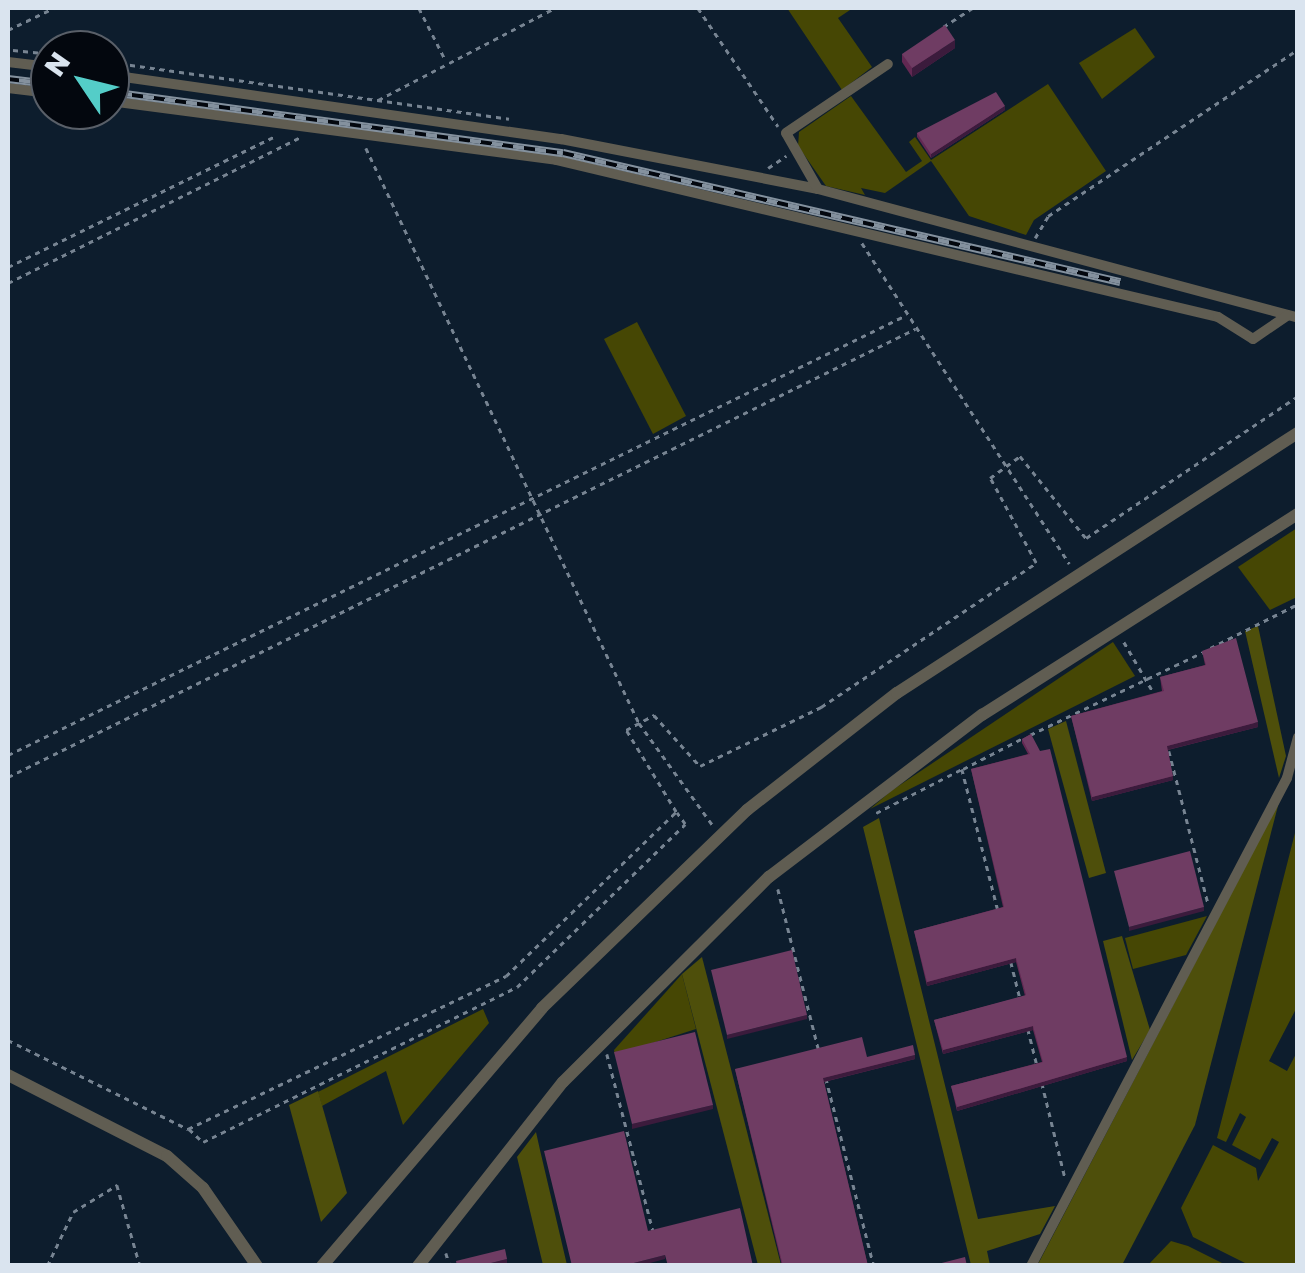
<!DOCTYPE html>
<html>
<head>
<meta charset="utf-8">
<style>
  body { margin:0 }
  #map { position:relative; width:1305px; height:1273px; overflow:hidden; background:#0d1d2d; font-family:"Golos Text",sans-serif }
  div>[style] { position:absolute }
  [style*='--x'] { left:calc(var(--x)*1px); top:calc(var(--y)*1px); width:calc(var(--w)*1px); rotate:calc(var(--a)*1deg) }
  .green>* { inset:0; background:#464704 }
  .forest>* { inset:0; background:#4e4f0b }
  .path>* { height:2.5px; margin-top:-1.25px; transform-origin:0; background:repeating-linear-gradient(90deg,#778492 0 5px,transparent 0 10px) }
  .minor>* { height:10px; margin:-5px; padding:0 5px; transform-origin:5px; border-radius:5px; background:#605d52 }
  .tertiary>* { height:12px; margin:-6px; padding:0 6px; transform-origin:6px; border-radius:6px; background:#605d52 }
  .rail>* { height:8px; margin-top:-4px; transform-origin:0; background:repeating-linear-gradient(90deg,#03070e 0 11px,#84919e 0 22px); box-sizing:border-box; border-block:2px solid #84919e }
  .wall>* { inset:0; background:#622852 }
  .shaded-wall>* { inset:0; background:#3b1b3c }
  .building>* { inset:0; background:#6f3c63 }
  span { translate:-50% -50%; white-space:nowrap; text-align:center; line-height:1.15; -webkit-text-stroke:8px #03070e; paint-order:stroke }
  .frame { position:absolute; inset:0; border:10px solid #dae4ef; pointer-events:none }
  .north { position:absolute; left:30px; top:30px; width:100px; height:100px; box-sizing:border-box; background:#03070e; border:2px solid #595f68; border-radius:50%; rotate:305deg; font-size:28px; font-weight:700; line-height:40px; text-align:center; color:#dae4ef }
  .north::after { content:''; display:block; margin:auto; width:35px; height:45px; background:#54cdc8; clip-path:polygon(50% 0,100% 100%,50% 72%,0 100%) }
</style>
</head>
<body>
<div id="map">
  <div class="green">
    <i style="clip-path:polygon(787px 8px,853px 8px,838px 18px,872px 67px,842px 90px)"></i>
    <i style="clip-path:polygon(1135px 28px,1155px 57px,1102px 99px,1079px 63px)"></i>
    <i style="clip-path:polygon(1048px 84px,1106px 171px,1034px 220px,1026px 235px,969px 216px,931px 161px,885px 193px,861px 188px,865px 195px,826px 186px,798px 146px,799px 132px,851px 96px,906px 172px,922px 161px,909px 142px,915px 137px,931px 160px)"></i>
    <i style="clip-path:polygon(637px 322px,686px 416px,653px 434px,604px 339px)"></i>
    <i style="clip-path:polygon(1297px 528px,1297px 597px,1270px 610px,1238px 567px)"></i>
    <i style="clip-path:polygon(1113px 642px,1135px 676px,870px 809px,891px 791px)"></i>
    <i style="clip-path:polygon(1297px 825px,1297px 1007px,1269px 1061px,1287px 1071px,1297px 1052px,1297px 1265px,1249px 1265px,1193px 1237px,1181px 1208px,1213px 1145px,1256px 1168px,1258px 1181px,1279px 1142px,1272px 1138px,1260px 1160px,1232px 1145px,1246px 1117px,1240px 1113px,1226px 1142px,1217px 1138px)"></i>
    <i style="clip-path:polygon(1207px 916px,1186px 955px,1133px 969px,1125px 938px)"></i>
    <i style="clip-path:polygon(682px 974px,696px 1029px,615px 1055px,614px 1050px)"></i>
    <i style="clip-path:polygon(483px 1009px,489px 1023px,403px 1125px,386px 1071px,322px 1106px,318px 1092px)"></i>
    <i style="clip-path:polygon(1171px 1241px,1188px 1246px,1226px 1265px,1148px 1265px)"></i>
  </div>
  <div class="forest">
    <i style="clip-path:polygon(1258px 626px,1286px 756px,1279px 778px,1245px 631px)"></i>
    <i style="clip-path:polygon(1066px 721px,1106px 873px,1089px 878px,1048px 729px)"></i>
    <i style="clip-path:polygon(1279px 802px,1195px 1125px,1167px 1179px,1122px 1265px,1037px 1266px)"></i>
    <i style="clip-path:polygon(879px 818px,978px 1219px,1055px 1206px,1040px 1234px,987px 1251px,990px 1265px,971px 1265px,863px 827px)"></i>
    <i style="clip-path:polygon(1122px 936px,1150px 1030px,1132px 1060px,1103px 941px)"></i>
    <i style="clip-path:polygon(702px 957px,732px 1073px,781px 1265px,758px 1265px,682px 974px)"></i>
    <i style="clip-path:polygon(318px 1091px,347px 1193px,321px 1222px,289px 1105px)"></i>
    <i style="clip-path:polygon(536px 1132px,540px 1150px,567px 1265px,543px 1265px,517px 1157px)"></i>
  </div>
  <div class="path">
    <i style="--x:419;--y:8;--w:57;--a:63"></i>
    <i style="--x:698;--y:8;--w:143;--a:55.9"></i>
    <i style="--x:943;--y:27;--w:35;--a:-33"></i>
    <i style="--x:8;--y:30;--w:51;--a:-25.6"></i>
    <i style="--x:13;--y:50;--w:37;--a:6"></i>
    <i style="--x:110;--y:62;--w:403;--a:8.1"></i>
    <i style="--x:378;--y:100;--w:199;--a:-27.5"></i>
    <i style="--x:366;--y:148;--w:637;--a:64.6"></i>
    <i style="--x:639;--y:723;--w:128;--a:54.2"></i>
    <i style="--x:768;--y:168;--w:22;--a:-34"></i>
    <i style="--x:1035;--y:238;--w:26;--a:-59"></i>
    <i style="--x:1048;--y:216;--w:301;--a:-33.7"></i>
    <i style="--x:862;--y:243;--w:382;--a:57.1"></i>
    <i style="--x:8;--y:267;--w:297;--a:-26.1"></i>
    <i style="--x:8;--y:283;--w:325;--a:-26.5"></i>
    <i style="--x:1124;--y:642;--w:61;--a:59.7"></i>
    <i style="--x:1210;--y:648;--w:98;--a:-26.6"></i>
    <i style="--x:1030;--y:735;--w:192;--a:-25.6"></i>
    <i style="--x:1169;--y:751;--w:157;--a:75.6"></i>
    <i style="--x:8;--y:755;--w:1000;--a:-26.1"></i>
    <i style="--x:963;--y:769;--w:68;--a:-27.3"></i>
    <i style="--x:8;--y:777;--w:1012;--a:-26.29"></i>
    <i style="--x:876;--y:813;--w:97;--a:-27.1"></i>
    <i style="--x:962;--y:769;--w:146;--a:75.7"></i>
    <i style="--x:778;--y:889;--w:167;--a:75.8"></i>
    <i style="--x:1011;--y:962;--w:36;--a:76"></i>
    <i style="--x:1028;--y:1029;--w:37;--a:76"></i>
    <i style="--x:8;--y:1040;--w:201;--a:26.3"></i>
    <i style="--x:188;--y:1129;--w:353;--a:-25.7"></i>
    <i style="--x:506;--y:976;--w:236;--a:-44"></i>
    <i style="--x:676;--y:812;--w:96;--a:-121.4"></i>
    <i style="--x:626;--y:730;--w:32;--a:-28"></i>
    <i style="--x:654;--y:715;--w:69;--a:48"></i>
    <i style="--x:700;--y:766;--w:135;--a:-26"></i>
    <i style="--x:821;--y:707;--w:259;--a:-33.8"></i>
    <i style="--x:1036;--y:563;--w:97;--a:-118.4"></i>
    <i style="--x:990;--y:478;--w:37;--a:-36"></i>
    <i style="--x:1020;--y:456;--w:105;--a:51.2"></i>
    <i style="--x:1086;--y:538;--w:255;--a:-33.8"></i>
    <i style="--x:607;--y:1054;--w:182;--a:75.4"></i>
    <i style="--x:826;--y:1078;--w:194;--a:75.7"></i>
    <i style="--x:1042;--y:1083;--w:97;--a:76.3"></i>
    <i style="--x:189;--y:1129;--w:19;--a:43"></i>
    <i style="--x:203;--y:1142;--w:350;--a:-26.3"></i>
    <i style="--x:517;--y:987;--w:234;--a:-44.1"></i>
    <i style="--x:685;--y:824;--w:14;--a:-126"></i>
    <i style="--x:446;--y:1253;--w:14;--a:73"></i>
    <i style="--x:47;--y:1266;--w:60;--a:-64.3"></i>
    <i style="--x:73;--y:1212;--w:52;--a:-31.5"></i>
    <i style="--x:117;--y:1185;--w:84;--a:74.1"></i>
  </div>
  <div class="minor">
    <i style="--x:8;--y:62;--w:42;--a:6.8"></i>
    <i style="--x:110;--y:75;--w:456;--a:8.1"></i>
    <i style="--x:561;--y:139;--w:262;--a:11"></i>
    <i style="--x:818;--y:189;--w:497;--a:15"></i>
    <i style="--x:8;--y:88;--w:42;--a:6.8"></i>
    <i style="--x:110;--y:101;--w:450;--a:7.5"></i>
    <i style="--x:556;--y:160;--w:680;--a:13.34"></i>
    <i style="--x:1218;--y:317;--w:41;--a:32.2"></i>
    <i style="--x:1253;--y:339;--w:42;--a:-34.4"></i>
    <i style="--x:818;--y:189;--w:64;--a:-119.7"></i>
    <i style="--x:786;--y:133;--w:123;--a:-34.1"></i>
    <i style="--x:1031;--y:1266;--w:551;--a:-62.32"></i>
    <i style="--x:1287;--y:778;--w:42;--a:-75"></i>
  </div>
  <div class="tertiary">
    <i style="--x:8;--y:1075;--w:178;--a:27"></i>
    <i style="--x:167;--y:1156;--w:48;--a:41.6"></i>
    <i style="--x:203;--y:1188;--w:95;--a:55.3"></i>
    <i style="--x:322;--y:1266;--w:339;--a:-49.5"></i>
    <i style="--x:542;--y:1008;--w:285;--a:-44"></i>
    <i style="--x:747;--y:810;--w:190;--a:-38"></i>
    <i style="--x:897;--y:693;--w:478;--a:-33"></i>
    <i style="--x:418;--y:1266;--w:234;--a:-51.8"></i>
    <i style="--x:563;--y:1082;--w:291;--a:-44.9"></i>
    <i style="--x:769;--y:877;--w:268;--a:-37.3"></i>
    <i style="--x:982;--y:715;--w:375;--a:-32.5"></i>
  </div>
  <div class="rail">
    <i style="--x:8;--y:79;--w:42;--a:6.8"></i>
    <i style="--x:110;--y:92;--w:457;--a:7.7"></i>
    <i style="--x:563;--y:153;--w:572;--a:13.04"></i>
  </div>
  <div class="wall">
    <i style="clip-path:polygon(955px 48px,912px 77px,902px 62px,902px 54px)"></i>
    <i style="clip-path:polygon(1005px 110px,931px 158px,917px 137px,917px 133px)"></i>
    <i style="clip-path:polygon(1202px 651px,1258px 727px,1168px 750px,1173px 780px,1092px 801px,1071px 716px,1162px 691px,1160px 677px,1205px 665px)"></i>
    <i style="clip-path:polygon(1031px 734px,1127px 1061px,957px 1111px,951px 1086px,1042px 1062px,1033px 1030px,943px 1054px,934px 1020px,1025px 996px,1016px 962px,927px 986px,914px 931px,1003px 907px,971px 769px,1028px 754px,1022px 743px,1022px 739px)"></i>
    <i style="clip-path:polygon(867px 1057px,915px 1059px,824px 1082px,868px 1266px,782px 1266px,735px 1069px)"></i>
  </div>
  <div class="shaded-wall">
    <i style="clip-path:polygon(955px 40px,955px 48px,912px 77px,912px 68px)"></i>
    <i style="clip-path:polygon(1005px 106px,1005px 110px,931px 158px,931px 154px)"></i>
    <i style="clip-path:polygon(1258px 722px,1258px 727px,1167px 750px,1167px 746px)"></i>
    <i style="clip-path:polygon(1173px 776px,1173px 780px,1092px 801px,1092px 797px)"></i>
    <i style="clip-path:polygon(1204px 907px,1204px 911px,1129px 931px,1129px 927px)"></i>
    <i style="clip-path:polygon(1016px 958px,1016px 962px,927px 986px,927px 982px)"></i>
    <i style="clip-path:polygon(807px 1015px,807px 1019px,727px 1039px,727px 1035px)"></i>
    <i style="clip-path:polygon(1033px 1026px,1033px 1030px,943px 1054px,943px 1050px)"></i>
    <i style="clip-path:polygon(915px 1055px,915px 1059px,823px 1082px,823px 1078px)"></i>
    <i style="clip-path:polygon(1127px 1057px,1127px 1061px,957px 1111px,957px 1107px)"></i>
    <i style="clip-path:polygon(713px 1105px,713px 1109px,632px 1129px,632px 1124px)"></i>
    <i style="clip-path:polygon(665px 1255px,665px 1259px,639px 1266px,622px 1266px)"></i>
    <i style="clip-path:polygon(507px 1259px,507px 1263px,497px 1266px,479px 1266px)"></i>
  </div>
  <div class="building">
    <i style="clip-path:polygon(945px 25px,955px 40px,912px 68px,902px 54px)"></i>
    <i style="clip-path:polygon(996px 92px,1005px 106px,931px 154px,917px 133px)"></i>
    <i style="clip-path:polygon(1236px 638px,1258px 722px,1167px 746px,1173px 776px,1092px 797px,1071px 716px,1164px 691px,1160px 677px,1206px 665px,1202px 651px)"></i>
    <i style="clip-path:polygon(1031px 734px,1040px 751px,1050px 749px,1127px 1057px,957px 1107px,951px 1086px,1043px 1062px,1033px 1026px,943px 1050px,934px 1020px,1026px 995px,1016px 958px,927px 982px,914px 931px,1004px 907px,971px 769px,1030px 754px,1022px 739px)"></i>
    <i style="clip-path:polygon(1190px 851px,1204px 907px,1129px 927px,1114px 871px)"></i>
    <i style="clip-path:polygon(792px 950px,807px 1015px,727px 1035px,711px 970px)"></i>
    <i style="clip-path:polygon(695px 1032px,713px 1105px,632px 1124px,614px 1052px)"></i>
    <i style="clip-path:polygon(862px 1037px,867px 1057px,913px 1045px,915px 1055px,823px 1078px,868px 1266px,783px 1266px,735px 1069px)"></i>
    <i style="clip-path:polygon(624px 1131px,648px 1231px,740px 1208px,753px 1266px,668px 1266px,665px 1255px,622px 1266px,572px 1266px,544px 1151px)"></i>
    <i style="clip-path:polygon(505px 1249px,507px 1259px,479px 1266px,457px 1266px,456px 1261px)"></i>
    <i style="clip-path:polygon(965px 1257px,967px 1266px,930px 1266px)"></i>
  </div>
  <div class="frame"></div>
  <div class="north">N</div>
</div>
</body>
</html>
